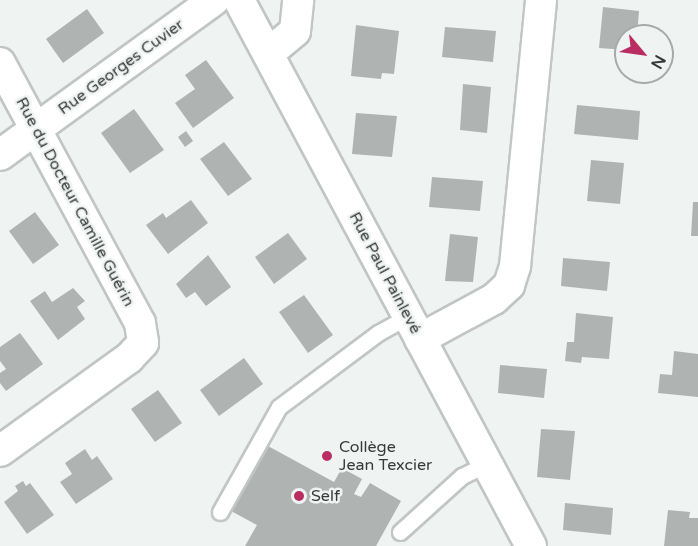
<!DOCTYPE html>
<html>
<head>
<meta charset="utf-8">
<style>
  body { margin:0 }
  #map { position:relative; width:698px; height:546px; overflow:hidden; background:#eff4f3; font-family:"Varela Round",sans-serif }
  div>[style] { position:absolute }
  [style*='--x'] { left:calc(var(--x)*1px); top:calc(var(--y)*1px); width:calc(var(--w)*1px); rotate:calc(var(--a)*1deg) }
  .building>* { inset:0; background:#afb4b3 }
  .roads { filter:drop-shadow(2px 0 #c1c6c4) drop-shadow(-2px 0 #c1c6c4) drop-shadow(0 2px #c1c6c4) drop-shadow(0 -2px #c1c6c4) }
  .service>* { height:15px; margin:-7.5px; padding:0 7.5px; transform-origin:7.5px; border-radius:7.5px; background:#fff }
  .minor>* { height:30px; margin:-15px; padding:0 15px; transform-origin:15px; border-radius:15px; background:#fff }
  .dots>* { width:16px; height:16px; translate:-50% -50%; box-sizing:border-box; border:3px solid #eff4f3; border-radius:50% }
  span { translate:-50% -50%; white-space:nowrap; text-align:center; line-height:1.15; -webkit-text-stroke:5px #eff4f3; paint-order:stroke }
  .street-label { font-size:16px; color:#383a39 }
  .poi-label { font-size:16px; color:#383a39 }
  .left { translate:0 -50%; text-align:left }
  .north { position:absolute; left:614px; top:24px; width:60px; height:60px; box-sizing:border-box; background:#eff4f3; border:2px solid #a6aaa9; border-radius:50%; rotate:119deg; font-size:16px; font-weight:700; line-height:24px; text-align:center; color:#383a39 }
  .north::after { content:''; display:block; margin:auto; width:21px; height:27px; background:#b92d63; clip-path:polygon(50% 0,100% 100%,50% 72%,0 100%) }
</style>
</head>
<body>
<div id="map">
  <div class="building">
    <i style="clip-path:polygon(603px 7px,639px 11px,637px 36px,626px 36px,626px 50px,599px 48px)"></i>
    <i style="clip-path:polygon(87px 9px,104px 33px,63px 63px,46px 39px)"></i>
    <i style="clip-path:polygon(356px 25px,399px 31px,394px 74px,382px 73px,381px 79px,351px 76px)"></i>
    <i style="clip-path:polygon(445px 27px,496px 31px,493px 62px,442px 57px)"></i>
    <i style="clip-path:polygon(206px 60px,234px 98px,193px 128px,175px 103px,195px 89px,185px 75px)"></i>
    <i style="clip-path:polygon(463px 84px,491px 87px,487px 133px,460px 130px)"></i>
    <i style="clip-path:polygon(577px 105px,640px 111px,638px 140px,574px 134px)"></i>
    <i style="clip-path:polygon(134px 109px,164px 150px,130px 173px,101px 133px)"></i>
    <i style="clip-path:polygon(356px 113px,397px 116px,392px 157px,352px 154px)"></i>
    <i style="clip-path:polygon(186px 131px,193px 141px,185px 147px,178px 137px)"></i>
    <i style="clip-path:polygon(224px 142px,252px 179px,228px 196px,200px 159px)"></i>
    <i style="clip-path:polygon(591px 160px,624px 163px,620px 204px,587px 201px)"></i>
    <i style="clip-path:polygon(432px 177px,483px 181px,480px 211px,429px 207px)"></i>
    <i style="clip-path:polygon(191px 200px,208px 223px,168px 254px,146px 225px,163px 213px,166px 218px)"></i>
    <i style="clip-path:polygon(693px 202px,698px 202px,698px 236px,691px 236px)"></i>
    <i style="clip-path:polygon(35px 212px,59px 245px,33px 264px,9px 231px)"></i>
    <i style="clip-path:polygon(288px 233px,307px 259px,274px 284px,255px 257px)"></i>
    <i style="clip-path:polygon(450px 234px,478px 237px,473px 282px,445px 281px)"></i>
    <i style="clip-path:polygon(208px 255px,231px 287px,206px 306px,195px 292px,186px 298px,176px 284px)"></i>
    <i style="clip-path:polygon(563px 258px,610px 262px,607px 291px,561px 286px)"></i>
    <i style="clip-path:polygon(73px 288px,85px 301px,77px 307px,85px 319px,58px 340px,30px 301px,45px 291px,52px 302px)"></i>
    <i style="clip-path:polygon(304px 295px,333px 335px,308px 353px,279px 312px)"></i>
    <i style="clip-path:polygon(576px 313px,613px 317px,609px 359px,582px 357px,581px 363px,565px 361px,567px 342px,574px 342px)"></i>
    <i style="clip-path:polygon(20px 333px,43px 364px,6px 391px,0 383px,0 373px,6px 369px,0 361px,0 347px)"></i>
    <i style="clip-path:polygon(674px 351px,698px 354px,698px 397px,658px 393px,660px 374px,672px 375px)"></i>
    <i style="clip-path:polygon(244px 358px,263px 384px,219px 416px,200px 390px)"></i>
    <i style="clip-path:polygon(500px 365px,547px 369px,544px 398px,498px 393px)"></i>
    <i style="clip-path:polygon(158px 390px,182px 423px,155px 442px,131px 409px)"></i>
    <i style="clip-path:polygon(541px 429px,575px 431px,570px 480px,537px 477px)"></i>
    <i style="clip-path:polygon(268px 446px,334px 482px,342px 468px,362px 479px,354px 494px,361px 497px,370px 483px,401px 501px,376px 546px,245px 546px,257px 525px,231px 511px)"></i>
    <i style="clip-path:polygon(85px 449px,92px 460px,97px 456px,113px 479px,76px 504px,60px 482px,72px 474px,65px 463px)"></i>
    <i style="clip-path:polygon(23px 481px,26px 486px,30px 483px,54px 515px,27px 534px,4px 502px,18px 491px,15px 486px)"></i>
    <i style="clip-path:polygon(565px 503px,613px 508px,611px 535px,563px 530px)"></i>
    <i style="clip-path:polygon(668px 510px,690px 512px,689px 518px,698px 518px,698px 546px,664px 546px)"></i>
  </div>
  <div class="roads">
    <div class="service">
      <i style="--x:220;--y:512;--w:120;--a:-60.7"></i>
      <i style="--x:279;--y:407;--w:124;--a:-36.8"></i>
      <i style="--x:378;--y:333;--w:33;--a:-29"></i>
      <i style="--x:400;--y:532;--w:84;--a:-42.1"></i>
      <i style="--x:462;--y:476;--w:28;--a:-26"></i>
    </div>
    <div class="minor">
      <i style="--x:239;--y:0;--w:619;--a:61.86"></i>
      <i style="--x:269;--y:53;--w:34;--a:-40"></i>
      <i style="--x:295;--y:31;--w:31;--a:-84"></i>
      <i style="--x:0;--y:63;--w:295;--a:61.7"></i>
      <i style="--x:140;--y:323;--w:20;--a:81"></i>
      <i style="--x:143;--y:343;--w:21;--a:133"></i>
      <i style="--x:129;--y:358;--w:159;--a:144.2"></i>
      <i style="--x:0;--y:155;--w:264;--a:-35.9"></i>
      <i style="--x:420;--y:339;--w:84;--a:-28.4"></i>
      <i style="--x:494;--y:299;--w:21;--a:-43"></i>
      <i style="--x:509;--y:285;--w:20;--a:-72"></i>
      <i style="--x:515;--y:266;--w:267;--a:-84.4"></i>
    </div>
  </div>
  <div class="dots">
    <i style="left:327px;top:456px;background:#b92d63"></i>
    <i style="left:299px;top:496px;background:#b92d63"></i>
  </div>
  <div class="street-label">
    <span style="left:121px;top:67px;rotate:-36deg">Rue Georges Cuvier</span>
    <span style="left:75px;top:202px;rotate:62deg">Rue du Docteur Camille Guérin</span>
    <span style="left:385px;top:273px;rotate:62deg">Rue Paul Painlevé</span>
  </div>
  <div class="poi-label">
    <span class="left" style="left:339px;top:456px">Collège<br>Jean Texcier</span>
    <span class="left" style="left:311px;top:496px">Self</span>
  </div>
  <div class="north">N</div>
</div>
</body>
</html>
